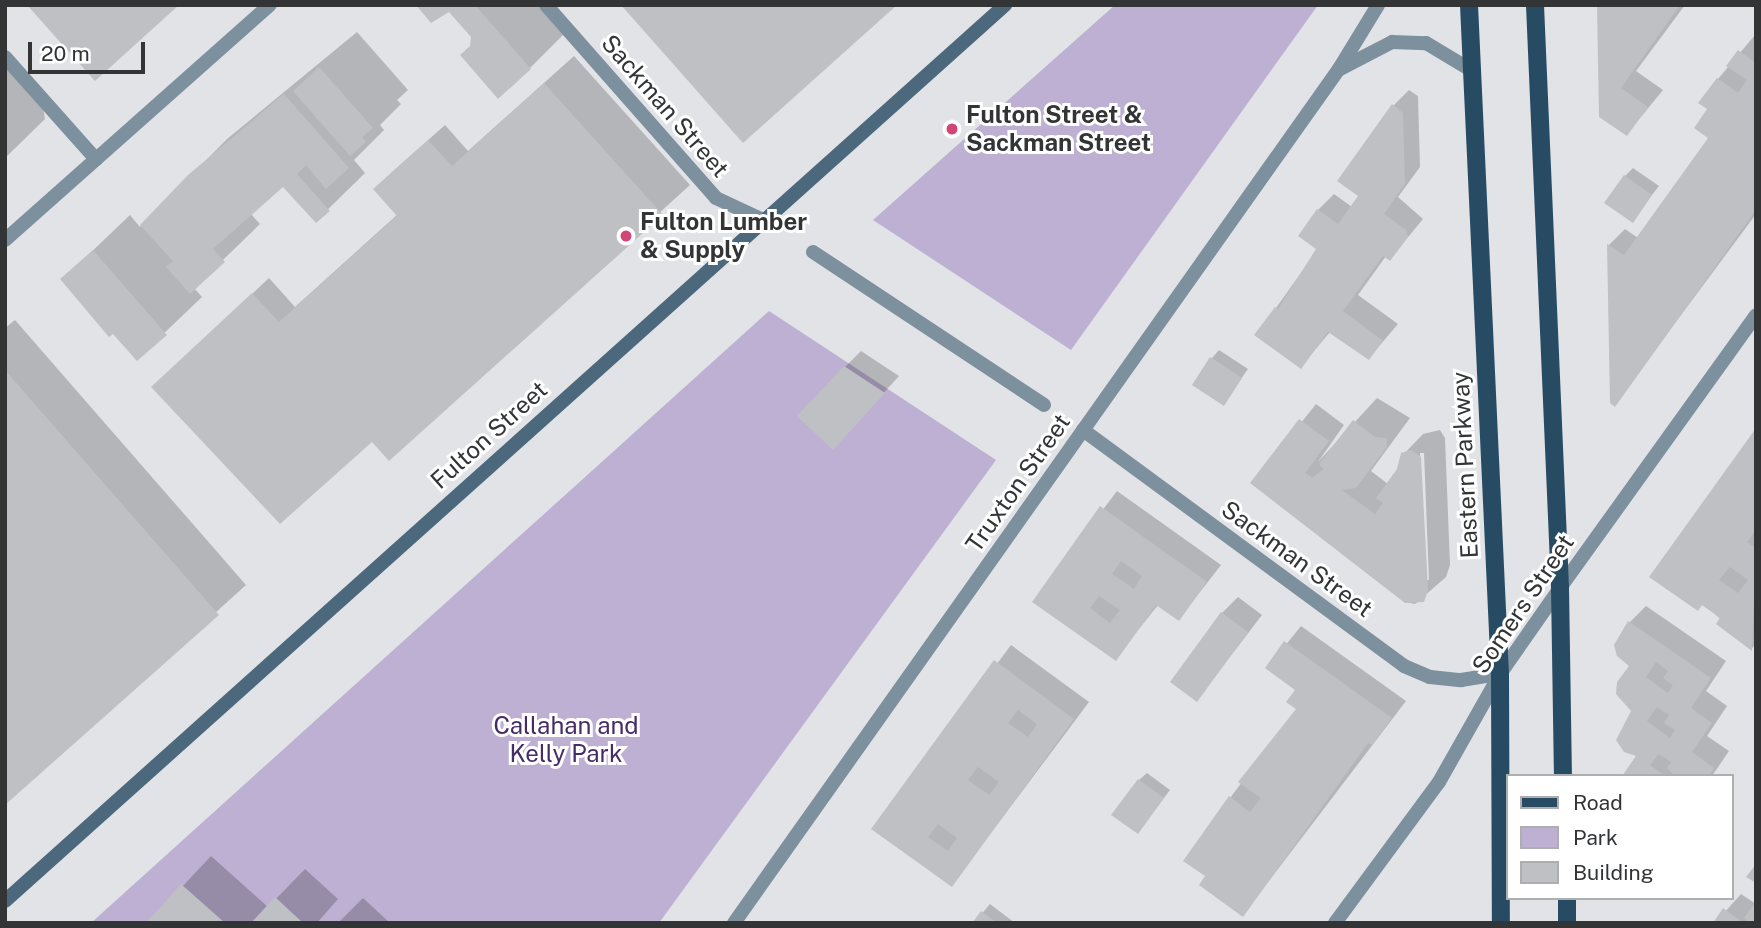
<!DOCTYPE html>
<html>
<head>
<meta charset="utf-8">
<style>
  body { margin:0 }
  #map { position:relative; width:1761px; height:928px; overflow:hidden; background:#e1e3e7; font-family:"Public Sans",sans-serif }
  div>[style] { position:absolute }
  [style*='--x'] { left:calc(var(--x)*1px); top:calc(var(--y)*1px); width:calc(var(--w)*1px); rotate:calc(var(--a)*1deg) }
  .green>* { inset:0; background:#bdb0d3 }
  .shadow>* { inset:0; background:#0003 }
  .building>* { inset:0; background:#bfc0c4 }
  .street>* { height:14px; margin:-7px; padding:0 7px; transform-origin:7px; border-radius:7px; background:#7d909e }
  .secondary>* { height:14px; margin:-7px; padding:0 7px; transform-origin:7px; border-radius:7px; background:#4c687c }
  .primary>* { height:18px; margin:-9px; padding:0 9px; transform-origin:9px; border-radius:9px; background:#284b64 }
  .dots>* { width:19px; height:19px; translate:-50% -50%; box-sizing:border-box; border:4px solid #fff; border-radius:50% }
  span { translate:-50% -50%; white-space:nowrap; text-align:center; line-height:1.15; -webkit-text-stroke:6px #fff; paint-order:stroke }
  .street-label { font-size:24px; color:#333436 }
  .poi-label { font-size:24px; color:#333436; font-weight:700 }
  .left { translate:0 -50%; text-align:left }
  .park-label { font-size:24px; color:#452c66 }
  .frame { position:absolute; inset:0; border:7px solid #333436; pointer-events:none }
  .legend { position:absolute; left:1506px; top:774px; width:228px; height:126px; box-sizing:border-box; background:#fff; border:2px solid #adaeaf; margin:0; padding:9px 12px; list-style:none; font-size:21px; color:#333436 }
  .legend li { display:flex; align-items:center; gap:14px; height:35px }
  .legend b { width:35px; border:2px solid #adaeaf }
  .scale { position:absolute; left:28px; top:42px; width:117px; height:32px; box-sizing:border-box; border:4px solid #333436; border-top:0; padding-left:9px; font-size:21px; line-height:24px; white-space:nowrap; color:#333436; -webkit-text-stroke:5px #fff; paint-order:stroke }
</style>
</head>
<body>
<div id="map">
  <div class="green">
    <i style="clip-path:polygon(1115px 5px,1318px 5px,1071px 350px,873px 220px)"></i>
    <i style="clip-path:polygon(769px 311px,996px 460px,659px 923px,91px 923px)"></i>
  </div>
  <div class="shadow">
    <i style="clip-path:polygon(418px 5px,543px 5px,566px 32px,530px 68px,472px 45px,473px 37px,449px 10px)"></i>
    <i style="clip-path:polygon(1599px 5px,1685px 5px,1636px 71px,1663px 90px,1627px 134px)"></i>
    <i style="clip-path:polygon(357px 32px,408px 90px,397px 100px,401px 104px,380px 125px,384px 130px,354px 160px,365px 173px,316px 221px,283px 184px,250px 213px,260px 224px,194px 288px,202px 297px,137px 359px,63px 279px,130px 215px,140px 227px,227px 139px)"></i>
    <i style="clip-path:polygon(1755px 35px,1756px 214px,1615px 404px,1609px 245px,1625px 229px,1638px 238px,1710px 138px,1718px 79px)"></i>
    <i style="clip-path:polygon(574px 56px,690px 185px,389px 458px,372px 439px,189px 353px,269px 278px,295px 307px,398px 214px,391px 173px,445px 125px,468px 151px)"></i>
    <i style="clip-path:polygon(5px 64px,43px 107px,45px 119px,5px 158px)"></i>
    <i style="clip-path:polygon(1409px 90px,1418px 96px,1420px 167px,1398px 197px,1423px 219px,1390px 259px,1386px 256px,1358px 295px,1398px 324px,1369px 358px,1331px 331px,1301px 366px,1276px 308px,1318px 249px,1318px 210px,1334px 194px,1352px 207px,1361px 196px,1393px 106px)"></i>
    <i style="clip-path:polygon(1633px 168px,1659px 186px,1632px 220px,1625px 176px)"></i>
    <i style="clip-path:polygon(15px 320px,246px 585px,5px 803px,5px 328px)"></i>
    <i style="clip-path:polygon(1219px 350px,1248px 369px,1223px 404px,1212px 358px)"></i>
    <i style="clip-path:polygon(861px 351px,899px 376px,849px 431px,845px 367px)"></i>
    <i style="clip-path:polygon(evenodd,1377px 398px,1410px 418px,1371px 471px,1388px 484px,1399px 470px,1400px 458px,1423px 434px,1440px 430px,1445px 438px,1450px 565px,1446px 577px,1415px 604px,1405px 602px,1253px 483px,1316px 404px,1344px 425px,1318px 462px,1377px 398px,1420px 453px,1424px 453px,1429px 580px,1425px 580px,1420px 453px)"></i>
    <i style="clip-path:polygon(1756px 431px,1756px 644px,1752px 648px,1703px 603px)"></i>
    <i style="clip-path:polygon(1117px 491px,1221px 565px,1179px 619px,1158px 605px,1115px 659px,1034px 601px)"></i>
    <i style="clip-path:polygon(1238px 597px,1262px 615px,1197px 700px,1222px 613px)"></i>
    <i style="clip-path:polygon(1646px 606px,1726px 661px,1706px 691px,1727px 706px,1707px 736px,1729px 751px,1712px 776px,1625px 776px,1639px 755px,1630px 622px)"></i>
    <i style="clip-path:polygon(1301px 626px,1406px 701px,1243px 915px,1208px 876px,1230px 798px,1298px 708px,1297px 689px,1267px 668px)"></i>
    <i style="clip-path:polygon(1011px 645px,1089px 702px,952px 885px,874px 829px)"></i>
    <i style="clip-path:polygon(1147px 773px,1170px 790px,1138px 832px,1139px 780px)"></i>
    <i style="clip-path:polygon(211px 856px,268px 907px,305px 869px,338px 899px,317px 923px,148px 923px)"></i>
    <i style="clip-path:polygon(1741px 894px,1756px 904px,1756px 923px,1715px 923px)"></i>
    <i style="clip-path:polygon(363px 898px,390px 923px,338px 923px)"></i>
    <i style="clip-path:polygon(990px 904px,1015px 923px,974px 923px)"></i>
  </div>
  <div class="building">
    <i style="clip-path:polygon(27px 5px,179px 5px,95px 81px)"></i>
    <i style="clip-path:polygon(416px 5px,475px 5px,531px 69px,498px 99px,460px 55px,470px 46px,471px 37px,449px 12px,431px 23px)"></i>
    <i style="clip-path:polygon(621px 5px,897px 5px,743px 143px)"></i>
    <i style="clip-path:polygon(1597px 5px,1680px 5px,1621px 88px,1648px 107px,1627px 136px,1599px 117px)"></i>
    <i style="clip-path:polygon(1738px 50px,1756px 63px,1756px 210px,1615px 407px,1610px 403px,1607px 244px,1624px 255px,1708px 138px,1694px 128px,1707px 109px,1698px 103px,1717px 78px,1738px 93px,1747px 80px,1726px 66px)"></i>
    <i style="clip-path:polygon(319px 67px,373px 128px,362px 137px,366px 142px,350px 156px,293px 91px)"></i>
    <i style="clip-path:polygon(544px 83px,663px 215px,389px 461px,372px 442px,280px 524px,151px 387px,252px 293px,279px 322px,397px 216px,373px 189px,428px 140px,452px 166px)"></i>
    <i style="clip-path:polygon(284px 94px,349px 168px,326px 189px,306px 165px,297px 174px,330px 211px,316px 223px,283px 187px,213px 249px,225px 262px,190px 294px,166px 267px,173px 261px,140px 225px,188px 175px)"></i>
    <i style="clip-path:polygon(1392px 104px,1403px 113px,1405px 184px,1384px 214px,1406px 230px,1408px 237px,1390px 261px,1383px 256px,1343px 311px,1383px 341px,1369px 360px,1328px 332px,1301px 369px,1254px 335px,1275px 307px,1278px 309px,1316px 249px,1298px 236px,1317px 209px,1338px 224px,1358px 196px,1337px 181px)"></i>
    <i style="clip-path:polygon(1624px 175px,1652px 195px,1633px 223px,1604px 203px)"></i>
    <i style="clip-path:polygon(93px 250px,167px 335px,137px 361px,113px 334px,109px 337px,60px 279px)"></i>
    <i style="clip-path:polygon(1210px 357px,1242px 378px,1224px 406px,1192px 385px)"></i>
    <i style="clip-path:polygon(844px 366px,885px 393px,833px 450px,797px 416px)"></i>
    <i style="clip-path:polygon(5px 370px,219px 615px,5px 805px)"></i>
    <i style="clip-path:polygon(1299px 419px,1329px 441px,1305px 473px,1312px 478px,1324px 469px,1319px 464px,1353px 420px,1375px 437px,1387px 438px,1387px 447px,1356px 488px,1342px 490px,1375px 514px,1383px 503px,1376px 498px,1397px 469px,1401px 453px,1411px 450px,1421px 457px,1428px 590px,1424px 602px,1405px 603px,1250px 483px)"></i>
    <i style="clip-path:polygon(evenodd,1756px 428px,1756px 530px,1747px 542px,1756px 548px,1752px 651px,1716px 624px,1720px 618px,1702px 605px,1698px 611px,1649px 577px,1756px 428px,1730px 567px,1748px 580px,1738px 593px,1719px 580px,1730px 567px)"></i>
    <i style="clip-path:polygon(evenodd,1100px 506px,1207px 582px,1179px 621px,1156px 605px,1116px 661px,1032px 602px,1100px 506px,1121px 561px,1142px 576px,1134px 589px,1112px 574px,1121px 561px,1100px 506px,1099px 596px,1120px 610px,1110px 623px,1090px 608px,1099px 596px)"></i>
    <i style="clip-path:polygon(1221px 612px,1248px 632px,1197px 702px,1170px 682px)"></i>
    <i style="clip-path:polygon(evenodd,1628px 621px,1711px 678px,1691px 708px,1712px 723px,1692px 752px,1714px 768px,1709px 776px,1675px 776px,1667px 768px,1671px 762px,1659px 754px,1650px 765px,1665px 776px,1622px 776px,1636px 756px,1624px 752px,1616px 740px,1631px 711px,1616px 694px,1617px 682px,1629px 666px,1617px 656px,1614px 645px,1628px 621px,1656px 662px,1668px 671px,1663px 678px,1673px 685px,1668px 693px,1646px 677px,1656px 662px,1628px 621px,1657px 707px,1669px 715px,1664px 723px,1675px 730px,1670px 738px,1647px 721px,1657px 707px)"></i>
    <i style="clip-path:polygon(1284px 641px,1392px 718px,1372px 745px,1368px 743px,1243px 917px,1199px 885px,1205px 876px,1183px 861px,1229px 796px,1250px 812px,1261px 798px,1238px 782px,1296px 709px,1286px 702px,1295px 690px,1265px 668px)"></i>
    <i style="clip-path:polygon(evenodd,994px 660px,1074px 719px,952px 887px,871px 829px,994px 660px,1018px 710px,1037px 724px,1028px 737px,1008px 723px,1018px 710px,994px 660px,978px 767px,999px 782px,989px 795px,968px 780px,978px 767px,994px 660px,938px 824px,957px 838px,948px 851px,928px 837px,938px 824px)"></i>
    <i style="clip-path:polygon(1138px 779px,1164px 798px,1138px 834px,1111px 815px)"></i>
    <i style="clip-path:polygon(1756px 864px,1756px 883px,1746px 877px)"></i>
    <i style="clip-path:polygon(181px 884px,225px 923px,146px 923px)"></i>
    <i style="clip-path:polygon(275px 897px,303px 923px,251px 923px)"></i>
    <i style="clip-path:polygon(1756px 901px,1756px 923px,1750px 923px,1744px 918px)"></i>
    <i style="clip-path:polygon(1723px 908px,1743px 923px,1713px 923px)"></i>
    <i style="clip-path:polygon(981px 911px,997px 923px,972px 923px)"></i>
  </div>
  <div class="street">
    <i style="--x:546;--y:5;--w:257;--a:48.6"></i>
    <i style="--x:716;--y:198;--w:52;--a:25.1"></i>
    <i style="--x:5;--y:57;--w:137;--a:48.3"></i>
    <i style="--x:1340;--y:69;--w:59;--a:-27.4"></i>
    <i style="--x:1392;--y:42;--w:34;--a:2"></i>
    <i style="--x:1426;--y:43;--w:52;--a:31"></i>
    <i style="--x:5;--y:240;--w:354;--a:-41.6"></i>
    <i style="--x:813;--y:252;--w:277;--a:33.5"></i>
    <i style="--x:1083;--y:430;--w:398;--a:36.3"></i>
    <i style="--x:1404;--y:666;--w:28;--a:23"></i>
    <i style="--x:1430;--y:677;--w:31;--a:6"></i>
    <i style="--x:1461;--y:680;--w:39;--a:-9"></i>
    <i style="--x:734;--y:923;--w:1047;--a:-54.69"></i>
    <i style="--x:1339;--y:69;--w:75;--a:-58.6"></i>
    <i style="--x:1335;--y:923;--w:175;--a:-53.6"></i>
    <i style="--x:1439;--y:782;--w:124;--a:-60.5"></i>
    <i style="--x:1500;--y:674;--w:105;--a:-55.1"></i>
    <i style="--x:1560;--y:588;--w:336;--a:-54.3"></i>
  </div>
  <div class="secondary">
    <i style="--x:5;--y:901;--w:1343;--a:-41.86"></i>
  </div>
  <div class="primary">
    <i style="--x:1469;--y:5;--w:670;--a:87.35"></i>
    <i style="--x:1500;--y:674;--w:249;--a:89.8"></i>
    <i style="--x:1535;--y:5;--w:584;--a:87.54"></i>
    <i style="--x:1560;--y:588;--w:188;--a:89.1"></i>
    <i style="--x:1567;--y:898;--w:25;--a:90"></i>
  </div>
  <div class="dots">
    <i style="left:952px;top:129px;background:#d14577"></i>
    <i style="left:626px;top:236px;background:#d14577"></i>
  </div>
  <div class="street-label">
    <span style="left:665px;top:106px;rotate:49deg">Sackman Street</span>
    <span style="left:489px;top:435px;rotate:-42deg">Fulton Street</span>
    <span style="left:1465px;top:465px;rotate:-93deg">Eastern Parkway</span>
    <span style="left:1018px;top:483px;rotate:-55deg">Truxton Street</span>
    <span style="left:1297px;top:559px;rotate:36deg">Sackman Street</span>
    <span style="left:1523px;top:604px;rotate:-56deg">Somers Street</span>
  </div>
  <div class="poi-label">
    <span class="left" style="left:966px;top:129px">Fulton Street &amp;<br>Sackman Street</span>
    <span class="left" style="left:640px;top:236px">Fulton Lumber<br>&amp; Supply</span>
  </div>
  <div class="park-label">
    <span style="left:566px;top:740px">Callahan and<br>Kelly Park</span>
  </div>
  <div class="frame"></div>
  <ul class="legend">
  <li><b style="height:9px;background:#284b64"></b>Road</li>
  <li><b style="height:19px;background:#bdb0d3"></b>Park</li>
  <li><b style="height:19px;background:#bfc0c4"></b>Building</li>
  </ul>
  <div class="scale">20 m</div>
</div>
</body>
</html>
